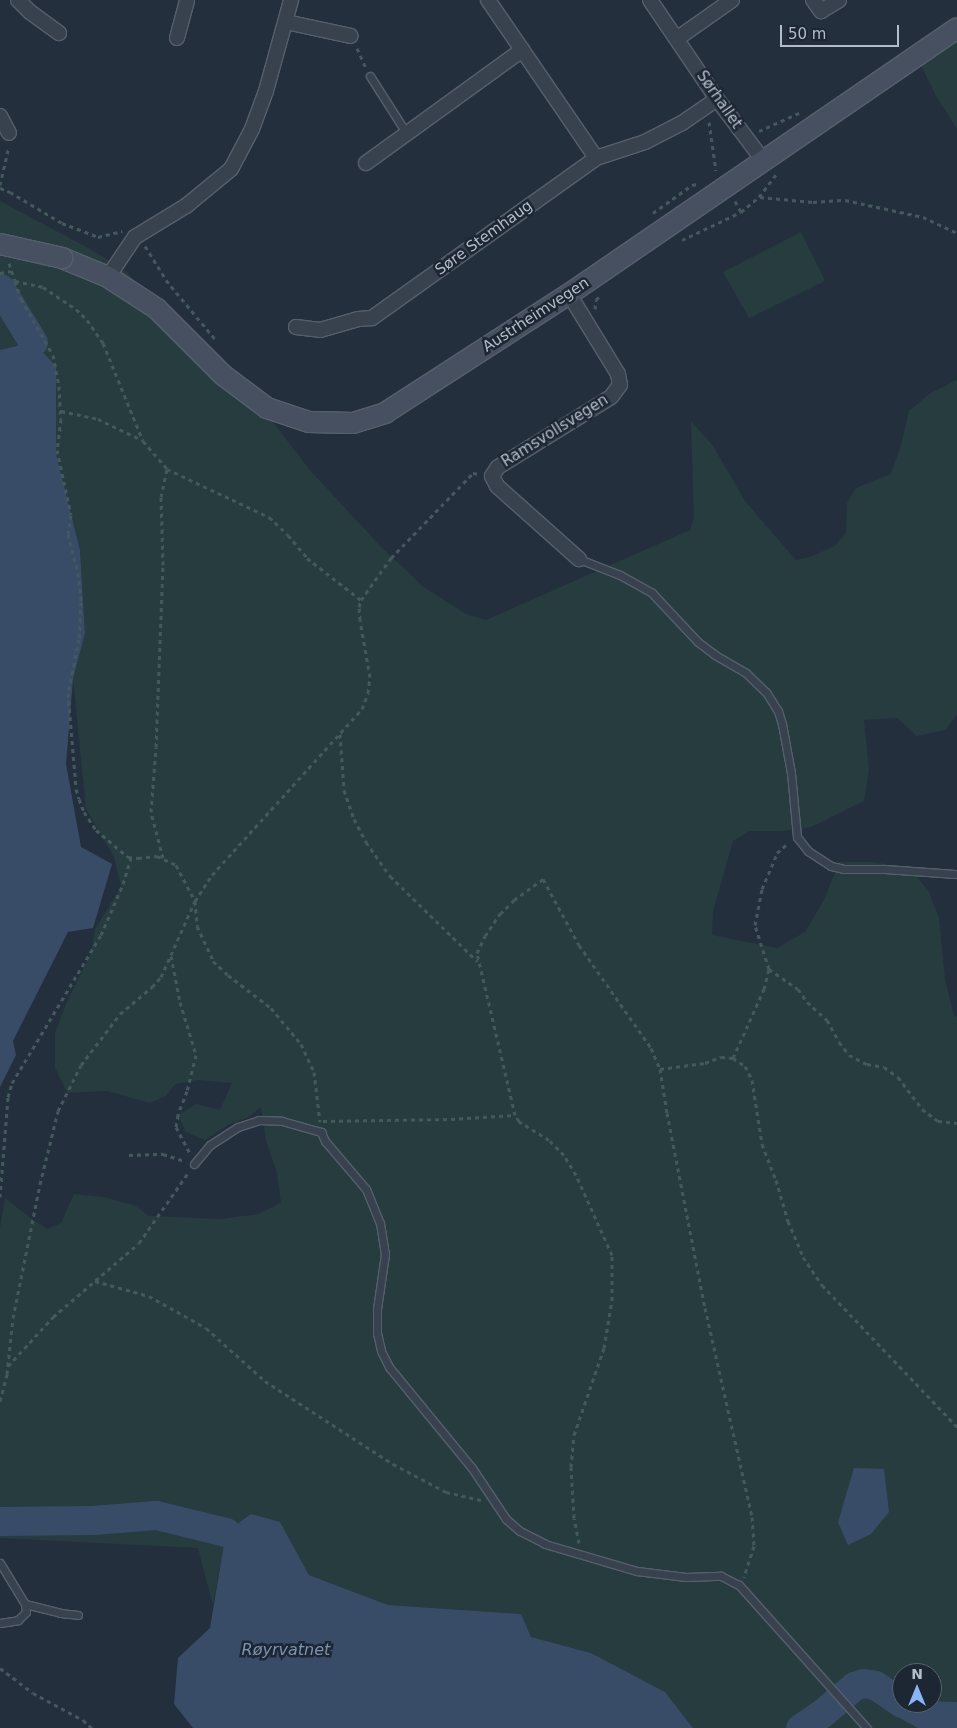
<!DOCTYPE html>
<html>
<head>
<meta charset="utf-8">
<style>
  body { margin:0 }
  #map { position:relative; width:957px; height:1728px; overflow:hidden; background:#242f3e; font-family:"DejaVu Sans",sans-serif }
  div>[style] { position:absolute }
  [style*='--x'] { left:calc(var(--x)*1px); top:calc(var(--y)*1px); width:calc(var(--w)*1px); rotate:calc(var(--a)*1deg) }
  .green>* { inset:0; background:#263c3f }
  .water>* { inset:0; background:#394c67 }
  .river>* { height:29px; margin:-14.5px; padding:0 14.5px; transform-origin:14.5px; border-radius:14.5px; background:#394c67 }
  .path>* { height:3px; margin-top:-1.5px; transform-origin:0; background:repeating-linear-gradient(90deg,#44595c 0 4px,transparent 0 8px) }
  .roads { filter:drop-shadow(1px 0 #565f6c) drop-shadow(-1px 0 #565f6c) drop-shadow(0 1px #565f6c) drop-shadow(0 -1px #565f6c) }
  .lane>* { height:7px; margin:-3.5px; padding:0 3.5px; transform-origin:3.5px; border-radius:3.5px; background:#38414e }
  .street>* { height:14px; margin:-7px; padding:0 7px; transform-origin:7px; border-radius:7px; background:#38414e }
  .secondary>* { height:20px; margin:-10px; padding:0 10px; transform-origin:10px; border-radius:10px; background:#465061 }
  .bridges { filter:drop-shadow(1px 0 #565f6c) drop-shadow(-1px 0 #565f6c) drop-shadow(0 1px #565f6c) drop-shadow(0 -1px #565f6c) }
  .secondary-bridge>* { height:20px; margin:-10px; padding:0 10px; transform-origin:10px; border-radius:10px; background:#465061 }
  span { translate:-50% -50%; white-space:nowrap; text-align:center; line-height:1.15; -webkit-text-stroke:5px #1d2633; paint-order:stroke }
  .street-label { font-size:15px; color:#b4bcc9 }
  .water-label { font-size:16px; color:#7c92b1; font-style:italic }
  .north { position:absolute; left:892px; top:1663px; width:50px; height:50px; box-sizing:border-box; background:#1d2633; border:1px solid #59626f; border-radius:50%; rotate:0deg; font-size:14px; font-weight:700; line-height:20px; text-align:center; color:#b4bcc9 }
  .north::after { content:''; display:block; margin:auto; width:18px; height:22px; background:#8ab4f8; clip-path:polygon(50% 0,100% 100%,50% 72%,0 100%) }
  .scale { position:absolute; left:780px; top:25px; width:119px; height:22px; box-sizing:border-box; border:2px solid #b4bcc9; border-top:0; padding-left:6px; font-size:15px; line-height:18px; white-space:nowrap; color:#b4bcc9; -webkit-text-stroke:4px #1d2633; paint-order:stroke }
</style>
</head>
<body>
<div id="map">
  <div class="green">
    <i style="clip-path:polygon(957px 30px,957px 129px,936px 96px,917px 57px)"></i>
    <i style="clip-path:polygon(evenodd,0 201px,92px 250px,127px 272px,157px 309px,263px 409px,309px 469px,382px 548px,425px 588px,466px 614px,486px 620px,690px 530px,694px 518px,691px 421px,713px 446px,745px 501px,796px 560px,810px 557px,835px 546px,846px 533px,847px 503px,856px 488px,891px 474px,901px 445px,909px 411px,929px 394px,957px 380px,957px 715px,945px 730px,917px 736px,897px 718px,864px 720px,869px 770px,864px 801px,811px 827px,783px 831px,749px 831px,733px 841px,713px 911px,712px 935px,777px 948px,805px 932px,824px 900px,839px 862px,874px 862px,910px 869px,928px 890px,939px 918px,945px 979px,954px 1016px,957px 1017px,957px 1728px,693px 1728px,665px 1692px,591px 1653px,531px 1637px,520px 1614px,388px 1605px,309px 1575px,280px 1522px,226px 1532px,213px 1606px,198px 1548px,0 1538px,0 1228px,5px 1198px,33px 1220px,47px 1229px,61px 1223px,74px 1194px,103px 1197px,134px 1205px,149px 1216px,222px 1219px,258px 1214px,281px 1203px,277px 1173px,266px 1140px,261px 1107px,247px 1118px,229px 1124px,205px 1140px,186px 1132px,178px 1115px,196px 1104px,220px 1110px,232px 1083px,198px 1080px,175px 1084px,166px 1096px,150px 1103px,107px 1091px,67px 1093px,55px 1067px,55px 1033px,66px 1004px,91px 953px,95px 929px,121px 887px,114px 857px,86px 809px,73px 679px,85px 633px,80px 550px,56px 454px,56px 366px,33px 342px,0 350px,0 201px,902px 1673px,932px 1673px,932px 1703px,902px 1703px,902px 1673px)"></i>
    <i style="clip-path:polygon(801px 232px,825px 281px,749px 318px,723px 272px)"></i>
  </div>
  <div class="water">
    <i style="clip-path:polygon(33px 342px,56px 366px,56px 454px,80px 550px,85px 633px,73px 679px,66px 764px,81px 847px,112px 864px,93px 928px,68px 932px,13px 1041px,16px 1055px,0 1087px,0 350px)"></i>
    <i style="clip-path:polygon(854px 1468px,884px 1469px,889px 1512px,871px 1534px,848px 1545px,838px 1522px)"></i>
    <i style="clip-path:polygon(251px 1514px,280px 1522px,309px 1575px,388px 1605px,521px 1614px,531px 1637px,591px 1653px,665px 1692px,693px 1728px,193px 1728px,174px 1704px,178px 1658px,210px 1628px,226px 1532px)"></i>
  </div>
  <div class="river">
    <i style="--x:0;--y:288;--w:63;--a:58.6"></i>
    <i style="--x:0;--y:1521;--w:92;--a:-0.6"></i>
    <i style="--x:92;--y:1520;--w:64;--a:-4.5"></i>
    <i style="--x:156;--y:1515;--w:72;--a:13.7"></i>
    <i style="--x:903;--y:1703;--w:25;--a:29"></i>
    <i style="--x:925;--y:1715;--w:32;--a:2"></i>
    <i style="--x:800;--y:1728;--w:25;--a:-34"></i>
    <i style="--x:821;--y:1714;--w:43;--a:-40.3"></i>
    <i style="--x:854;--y:1686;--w:9;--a:-18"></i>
    <i style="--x:863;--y:1683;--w:12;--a:9"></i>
    <i style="--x:875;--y:1685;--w:32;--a:34"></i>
  </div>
  <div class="path">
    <i style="--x:357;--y:48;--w:22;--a:66"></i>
    <i style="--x:709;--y:122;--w:49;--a:81.9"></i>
    <i style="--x:759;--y:131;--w:44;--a:-24.2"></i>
    <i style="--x:0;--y:185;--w:39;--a:-77"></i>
    <i style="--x:0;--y:188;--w:11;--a:22"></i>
    <i style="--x:10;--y:192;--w:61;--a:30.8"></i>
    <i style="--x:62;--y:223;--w:39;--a:21"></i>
    <i style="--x:98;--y:237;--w:25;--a:-14"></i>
    <i style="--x:760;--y:197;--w:53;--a:5.4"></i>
    <i style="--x:813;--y:202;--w:32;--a:-4"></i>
    <i style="--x:845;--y:200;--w:80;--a:12.3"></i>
    <i style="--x:923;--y:217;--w:38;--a:25"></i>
    <i style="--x:735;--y:201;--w:13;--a:61"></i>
    <i style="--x:653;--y:213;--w:48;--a:-35.7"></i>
    <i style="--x:692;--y:185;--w:5;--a:-11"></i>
    <i style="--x:682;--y:240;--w:65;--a:-25.4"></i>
    <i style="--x:741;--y:212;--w:23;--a:-40"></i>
    <i style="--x:759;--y:197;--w:30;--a:-53"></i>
    <i style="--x:145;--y:246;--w:40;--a:58"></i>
    <i style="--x:166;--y:280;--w:77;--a:50.3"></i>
    <i style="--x:9;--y:263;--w:19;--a:72"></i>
    <i style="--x:15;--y:281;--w:29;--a:12"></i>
    <i style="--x:43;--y:287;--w:40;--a:34"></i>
    <i style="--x:76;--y:309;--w:16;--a:45"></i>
    <i style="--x:87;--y:320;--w:28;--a:55"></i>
    <i style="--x:103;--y:343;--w:106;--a:67.8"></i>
    <i style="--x:143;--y:441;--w:37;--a:49"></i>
    <i style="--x:167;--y:469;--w:113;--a:25.2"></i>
    <i style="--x:269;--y:517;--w:26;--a:43"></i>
    <i style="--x:288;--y:535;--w:30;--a:50"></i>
    <i style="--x:307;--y:558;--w:68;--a:37.9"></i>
    <i style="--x:0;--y:273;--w:11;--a:-10"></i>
    <i style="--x:15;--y:281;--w:19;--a:72"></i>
    <i style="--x:21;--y:299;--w:64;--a:60.3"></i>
    <i style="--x:53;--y:355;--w:32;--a:79"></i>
    <i style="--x:59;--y:386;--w:33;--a:87"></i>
    <i style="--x:61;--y:419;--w:31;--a:97"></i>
    <i style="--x:57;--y:450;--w:66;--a:77.8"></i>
    <i style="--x:71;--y:515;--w:19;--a:99"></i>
    <i style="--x:68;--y:534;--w:40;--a:75.6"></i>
    <i style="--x:78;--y:573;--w:29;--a:84"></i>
    <i style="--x:81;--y:602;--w:37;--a:93"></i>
    <i style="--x:79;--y:639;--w:55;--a:101.5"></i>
    <i style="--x:68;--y:693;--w:96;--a:85.2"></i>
    <i style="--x:76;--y:789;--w:10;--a:73"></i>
    <i style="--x:79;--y:799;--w:14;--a:69"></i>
    <i style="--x:84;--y:812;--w:22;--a:56"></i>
    <i style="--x:96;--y:830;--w:42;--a:40.2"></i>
    <i style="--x:128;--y:857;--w:10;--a:6"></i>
    <i style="--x:138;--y:858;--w:19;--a:-6"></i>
    <i style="--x:157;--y:856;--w:21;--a:25"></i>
    <i style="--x:176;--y:865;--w:41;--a:62.2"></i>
    <i style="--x:195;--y:901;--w:25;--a:85"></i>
    <i style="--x:197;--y:926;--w:38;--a:65"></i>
    <i style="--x:213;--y:961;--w:21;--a:43"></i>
    <i style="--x:228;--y:975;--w:54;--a:37.5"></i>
    <i style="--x:271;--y:1008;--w:47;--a:50.2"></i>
    <i style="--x:301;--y:1044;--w:31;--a:65"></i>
    <i style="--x:314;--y:1072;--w:50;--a:83.2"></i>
    <i style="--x:595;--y:309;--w:9;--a:-84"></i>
    <i style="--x:596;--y:300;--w:6;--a:-51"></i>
    <i style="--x:61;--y:411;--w:38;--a:12"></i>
    <i style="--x:98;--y:419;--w:49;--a:25.5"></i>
    <i style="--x:340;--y:734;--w:56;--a:85.9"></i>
    <i style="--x:344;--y:790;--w:31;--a:71"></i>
    <i style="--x:354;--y:819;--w:26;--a:62"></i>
    <i style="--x:366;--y:842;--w:42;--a:54.8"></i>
    <i style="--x:390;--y:876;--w:122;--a:44.3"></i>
    <i style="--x:163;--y:858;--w:48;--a:-104.6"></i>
    <i style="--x:151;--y:812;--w:65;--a:-85.6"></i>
    <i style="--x:156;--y:747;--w:182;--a:-87.8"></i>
    <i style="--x:163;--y:565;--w:68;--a:-91.7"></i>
    <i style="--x:161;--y:497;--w:29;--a:-78"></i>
    <i style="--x:171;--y:956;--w:47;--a:78.9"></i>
    <i style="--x:180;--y:1002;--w:55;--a:73.2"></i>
    <i style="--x:196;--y:1055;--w:37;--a:104"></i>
    <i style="--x:187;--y:1091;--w:26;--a:111"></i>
    <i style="--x:178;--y:1115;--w:12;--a:99"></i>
    <i style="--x:176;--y:1127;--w:30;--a:62"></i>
    <i style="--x:769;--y:969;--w:35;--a:35"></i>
    <i style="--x:798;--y:989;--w:16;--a:55"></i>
    <i style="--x:807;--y:1002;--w:27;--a:42"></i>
    <i style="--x:827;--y:1020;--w:25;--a:61"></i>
    <i style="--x:839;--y:1042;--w:16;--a:52"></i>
    <i style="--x:849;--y:1055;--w:20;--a:27"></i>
    <i style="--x:867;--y:1064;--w:17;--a:10"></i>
    <i style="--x:884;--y:1067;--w:17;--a:36"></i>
    <i style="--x:898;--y:1077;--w:40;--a:53"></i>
    <i style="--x:922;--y:1109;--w:20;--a:37"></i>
    <i style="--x:938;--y:1121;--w:19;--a:6"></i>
    <i style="--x:733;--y:1058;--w:76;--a:-65.8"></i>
    <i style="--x:764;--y:989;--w:21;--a:-76"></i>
    <i style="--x:769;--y:969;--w:46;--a:-107.7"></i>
    <i style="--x:755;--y:925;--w:37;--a:-79"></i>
    <i style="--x:762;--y:889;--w:39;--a:-67"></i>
    <i style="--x:777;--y:853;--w:15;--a:-42"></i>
    <i style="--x:660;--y:1069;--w:45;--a:-7.6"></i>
    <i style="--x:705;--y:1063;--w:17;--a:-21"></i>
    <i style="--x:721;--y:1057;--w:12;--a:5"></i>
    <i style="--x:733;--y:1058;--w:14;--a:34"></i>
    <i style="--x:745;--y:1066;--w:16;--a:63"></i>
    <i style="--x:752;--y:1080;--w:65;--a:81.1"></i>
    <i style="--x:762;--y:1144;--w:39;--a:69"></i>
    <i style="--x:776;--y:1180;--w:43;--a:73.7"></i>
    <i style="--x:788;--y:1221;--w:39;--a:67"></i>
    <i style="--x:803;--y:1257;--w:34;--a:56"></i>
    <i style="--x:822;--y:1285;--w:196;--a:46.4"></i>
    <i style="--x:323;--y:1121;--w:128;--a:-0.9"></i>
    <i style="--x:451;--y:1119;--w:64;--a:-3.6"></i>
    <i style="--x:129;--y:1155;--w:34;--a:-2"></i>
    <i style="--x:163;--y:1154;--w:22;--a:18"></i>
    <i style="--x:0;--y:1197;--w:100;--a:-85.4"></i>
    <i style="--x:8;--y:1097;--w:15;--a:-74"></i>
    <i style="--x:12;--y:1083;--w:173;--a:-59"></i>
    <i style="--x:101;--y:935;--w:56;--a:-66.7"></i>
    <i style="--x:123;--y:884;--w:27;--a:-73"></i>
    <i style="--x:95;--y:1281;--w:56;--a:15.5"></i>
    <i style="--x:149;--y:1296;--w:65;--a:29.3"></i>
    <i style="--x:206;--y:1328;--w:79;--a:41.9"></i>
    <i style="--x:265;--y:1381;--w:153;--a:33"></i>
    <i style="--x:393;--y:1464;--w:60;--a:27.8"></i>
    <i style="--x:446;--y:1492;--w:36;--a:13"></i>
    <i style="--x:8;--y:1366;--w:67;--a:-47.4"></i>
    <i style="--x:53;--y:1317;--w:113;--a:-40.7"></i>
    <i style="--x:139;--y:1243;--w:85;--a:-55"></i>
    <i style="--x:0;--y:1401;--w:28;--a:-75"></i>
    <i style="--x:7;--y:1374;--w:56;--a:-83.9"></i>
    <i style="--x:13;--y:1318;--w:137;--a:-78.6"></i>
    <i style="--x:40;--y:1184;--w:75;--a:-76.1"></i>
    <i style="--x:58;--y:1111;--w:51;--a:-63.4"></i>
    <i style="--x:81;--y:1065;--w:64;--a:-52.6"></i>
    <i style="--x:120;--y:1014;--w:42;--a:-40.2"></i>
    <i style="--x:152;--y:987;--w:13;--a:-48"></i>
    <i style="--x:161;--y:977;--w:83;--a:-65.9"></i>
    <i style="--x:195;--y:901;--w:31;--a:-57"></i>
    <i style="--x:212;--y:875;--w:224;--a:-47.9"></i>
    <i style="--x:362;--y:709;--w:17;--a:-69"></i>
    <i style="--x:368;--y:693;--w:16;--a:-83"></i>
    <i style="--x:370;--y:677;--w:58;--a:-100"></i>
    <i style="--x:360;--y:620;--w:13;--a:-94"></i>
    <i style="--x:359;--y:607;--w:7;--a:-74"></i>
    <i style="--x:361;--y:600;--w:52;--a:-54.5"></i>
    <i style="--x:391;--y:558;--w:118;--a:-46"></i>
    <i style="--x:473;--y:473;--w:6;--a:9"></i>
    <i style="--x:579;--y:1543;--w:25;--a:-101"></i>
    <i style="--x:574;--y:1518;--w:51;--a:-93.4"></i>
    <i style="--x:571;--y:1467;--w:32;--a:-85"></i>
    <i style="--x:574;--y:1435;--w:92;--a:-71"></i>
    <i style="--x:604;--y:1348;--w:49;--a:-80.5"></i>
    <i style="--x:612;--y:1300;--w:45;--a:-90"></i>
    <i style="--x:612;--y:1255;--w:88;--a:-114.2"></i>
    <i style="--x:576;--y:1175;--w:23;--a:-121"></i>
    <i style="--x:564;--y:1155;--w:21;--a:-135"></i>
    <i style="--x:549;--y:1140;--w:36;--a:-148"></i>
    <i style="--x:519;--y:1121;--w:7;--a:-124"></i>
    <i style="--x:515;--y:1115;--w:166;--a:-103.2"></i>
    <i style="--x:477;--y:953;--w:19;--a:-65"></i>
    <i style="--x:485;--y:936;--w:27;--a:-56"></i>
    <i style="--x:500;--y:914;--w:20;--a:-45"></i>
    <i style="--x:514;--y:900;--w:36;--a:-36"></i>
    <i style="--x:543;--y:879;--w:75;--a:61.4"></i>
    <i style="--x:579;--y:945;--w:126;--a:55"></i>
    <i style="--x:651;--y:1048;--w:23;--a:67"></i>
    <i style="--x:660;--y:1069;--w:45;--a:81"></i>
    <i style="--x:667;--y:1113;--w:199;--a:79"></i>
    <i style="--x:705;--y:1308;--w:214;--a:77.3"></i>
    <i style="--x:752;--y:1517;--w:29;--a:86"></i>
    <i style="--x:754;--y:1546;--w:33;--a:108"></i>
    <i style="--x:0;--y:1668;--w:41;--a:37.1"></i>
    <i style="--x:33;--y:1693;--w:57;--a:28.4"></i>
    <i style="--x:83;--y:1720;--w:12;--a:42"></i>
  </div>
  <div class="roads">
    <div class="lane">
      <i style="--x:370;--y:76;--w:69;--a:57.5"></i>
      <i style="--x:579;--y:559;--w:44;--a:21.3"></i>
      <i style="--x:620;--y:575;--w:37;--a:29"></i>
      <i style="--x:652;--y:593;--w:67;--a:46.8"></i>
      <i style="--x:698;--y:642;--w:21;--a:37"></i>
      <i style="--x:715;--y:655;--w:36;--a:30"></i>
      <i style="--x:746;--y:673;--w:28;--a:44"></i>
      <i style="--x:766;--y:692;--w:22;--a:58"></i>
      <i style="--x:778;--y:711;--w:14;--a:73"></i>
      <i style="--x:782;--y:724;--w:50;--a:79.6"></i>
      <i style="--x:791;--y:773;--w:64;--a:84.6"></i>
      <i style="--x:797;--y:837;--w:18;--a:52"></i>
      <i style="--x:808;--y:851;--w:27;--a:33"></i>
      <i style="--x:831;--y:866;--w:13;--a:13"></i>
      <i style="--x:844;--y:869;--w:41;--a:0"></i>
      <i style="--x:885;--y:869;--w:72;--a:4"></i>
      <i style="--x:194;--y:1164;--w:25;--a:-50"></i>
      <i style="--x:210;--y:1145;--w:33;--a:-33"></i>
      <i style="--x:238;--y:1127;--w:22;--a:-18"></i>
      <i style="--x:259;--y:1120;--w:23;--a:2"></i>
      <i style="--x:282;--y:1121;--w:41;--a:15.8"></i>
      <i style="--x:321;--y:1132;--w:10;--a:66"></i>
      <i style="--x:325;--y:1141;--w:63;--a:49.5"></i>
      <i style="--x:366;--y:1189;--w:37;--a:68"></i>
      <i style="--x:380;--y:1223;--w:31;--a:81"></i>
      <i style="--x:385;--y:1254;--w:56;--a:98.3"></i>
      <i style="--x:377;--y:1309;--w:24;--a:90"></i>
      <i style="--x:377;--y:1333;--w:18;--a:77"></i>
      <i style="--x:381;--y:1351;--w:18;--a:63"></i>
      <i style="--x:389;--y:1367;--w:131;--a:50.6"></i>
      <i style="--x:472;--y:1468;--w:61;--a:56.3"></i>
      <i style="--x:506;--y:1519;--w:18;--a:41"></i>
      <i style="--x:520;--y:1531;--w:28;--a:27"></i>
      <i style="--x:545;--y:1544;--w:96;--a:16.4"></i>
      <i style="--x:637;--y:1571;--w:49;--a:7"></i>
      <i style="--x:686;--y:1577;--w:35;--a:-2"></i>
      <i style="--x:721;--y:1576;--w:20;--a:27"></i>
      <i style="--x:739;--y:1585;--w:192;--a:48.2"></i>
      <i style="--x:0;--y:1563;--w:48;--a:58.6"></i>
      <i style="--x:25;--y:1604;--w:36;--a:14"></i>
      <i style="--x:60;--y:1613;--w:18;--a:6"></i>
      <i style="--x:0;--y:1623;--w:18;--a:-9"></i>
      <i style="--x:18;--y:1620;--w:11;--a:-45"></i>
      <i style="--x:26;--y:1612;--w:8;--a:-97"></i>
    </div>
    <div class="street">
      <i style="--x:18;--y:0;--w:17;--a:45"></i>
      <i style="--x:30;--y:12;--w:36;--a:36"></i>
      <i style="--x:488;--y:0;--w:191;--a:55.6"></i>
      <i style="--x:650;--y:0;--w:120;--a:55.9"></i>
      <i style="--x:717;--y:99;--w:76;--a:53"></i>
      <i style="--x:813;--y:0;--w:14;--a:54"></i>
      <i style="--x:821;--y:11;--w:21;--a:-31"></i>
      <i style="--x:286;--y:22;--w:66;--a:12.2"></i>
      <i style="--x:177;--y:38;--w:39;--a:-75"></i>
      <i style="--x:678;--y:38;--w:66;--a:-35.1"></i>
      <i style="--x:0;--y:116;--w:19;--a:62"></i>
      <i style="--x:366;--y:163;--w:193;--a:-35.9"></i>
      <i style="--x:108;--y:277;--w:48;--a:-56"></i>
      <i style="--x:135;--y:237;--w:60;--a:-31.3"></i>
      <i style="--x:186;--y:206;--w:58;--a:-39.4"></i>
      <i style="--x:231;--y:169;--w:45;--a:-62.3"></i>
      <i style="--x:252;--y:129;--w:40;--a:-69.8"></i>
      <i style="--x:266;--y:91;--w:94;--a:-74.6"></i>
      <i style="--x:569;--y:294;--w:94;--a:58.5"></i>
      <i style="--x:618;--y:374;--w:11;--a:80"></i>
      <i style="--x:620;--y:385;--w:15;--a:127"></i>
      <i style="--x:611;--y:397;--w:133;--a:148.2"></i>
      <i style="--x:498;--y:467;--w:11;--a:124"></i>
      <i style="--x:492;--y:476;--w:11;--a:63"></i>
      <i style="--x:497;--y:486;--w:110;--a:41.7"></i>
      <i style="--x:296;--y:327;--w:24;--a:7"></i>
      <i style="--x:320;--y:330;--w:40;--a:-16"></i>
      <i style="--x:358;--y:319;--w:14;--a:-4"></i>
      <i style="--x:372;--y:318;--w:275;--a:-35.5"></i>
      <i style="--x:596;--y:158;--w:52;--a:-18.1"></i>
      <i style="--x:645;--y:142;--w:42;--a:-27.2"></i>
      <i style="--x:682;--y:123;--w:42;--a:-34.4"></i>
    </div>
    <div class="secondary">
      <i style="--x:62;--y:258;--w:50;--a:22.4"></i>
      <i style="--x:108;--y:277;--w:59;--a:33.1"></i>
      <i style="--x:157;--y:309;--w:93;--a:45"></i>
      <i style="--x:223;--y:375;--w:55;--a:36.9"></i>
      <i style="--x:267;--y:408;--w:44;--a:18.4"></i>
      <i style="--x:309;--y:422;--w:44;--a:1.3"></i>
      <i style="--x:353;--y:423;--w:34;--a:-17"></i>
      <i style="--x:385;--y:413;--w:219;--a:-32.9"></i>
      <i style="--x:569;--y:294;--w:470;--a:-34.4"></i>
    </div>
  </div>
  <div class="bridges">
    <div class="secondary-bridge">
      <i style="--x:0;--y:244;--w:64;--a:12.7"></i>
    </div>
  </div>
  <div class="street-label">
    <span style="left:719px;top:100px;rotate:55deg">Sørhallet</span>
    <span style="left:484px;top:238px;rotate:-36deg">Søre Stemhaug</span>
    <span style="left:536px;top:315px;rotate:-33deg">Austrheimvegen</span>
    <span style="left:555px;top:431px;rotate:-32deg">Ramsvollsvegen</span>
  </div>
  <div class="water-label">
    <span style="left:286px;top:1650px">Røyrvatnet</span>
  </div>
  <div class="north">N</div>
  <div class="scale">50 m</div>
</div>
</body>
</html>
